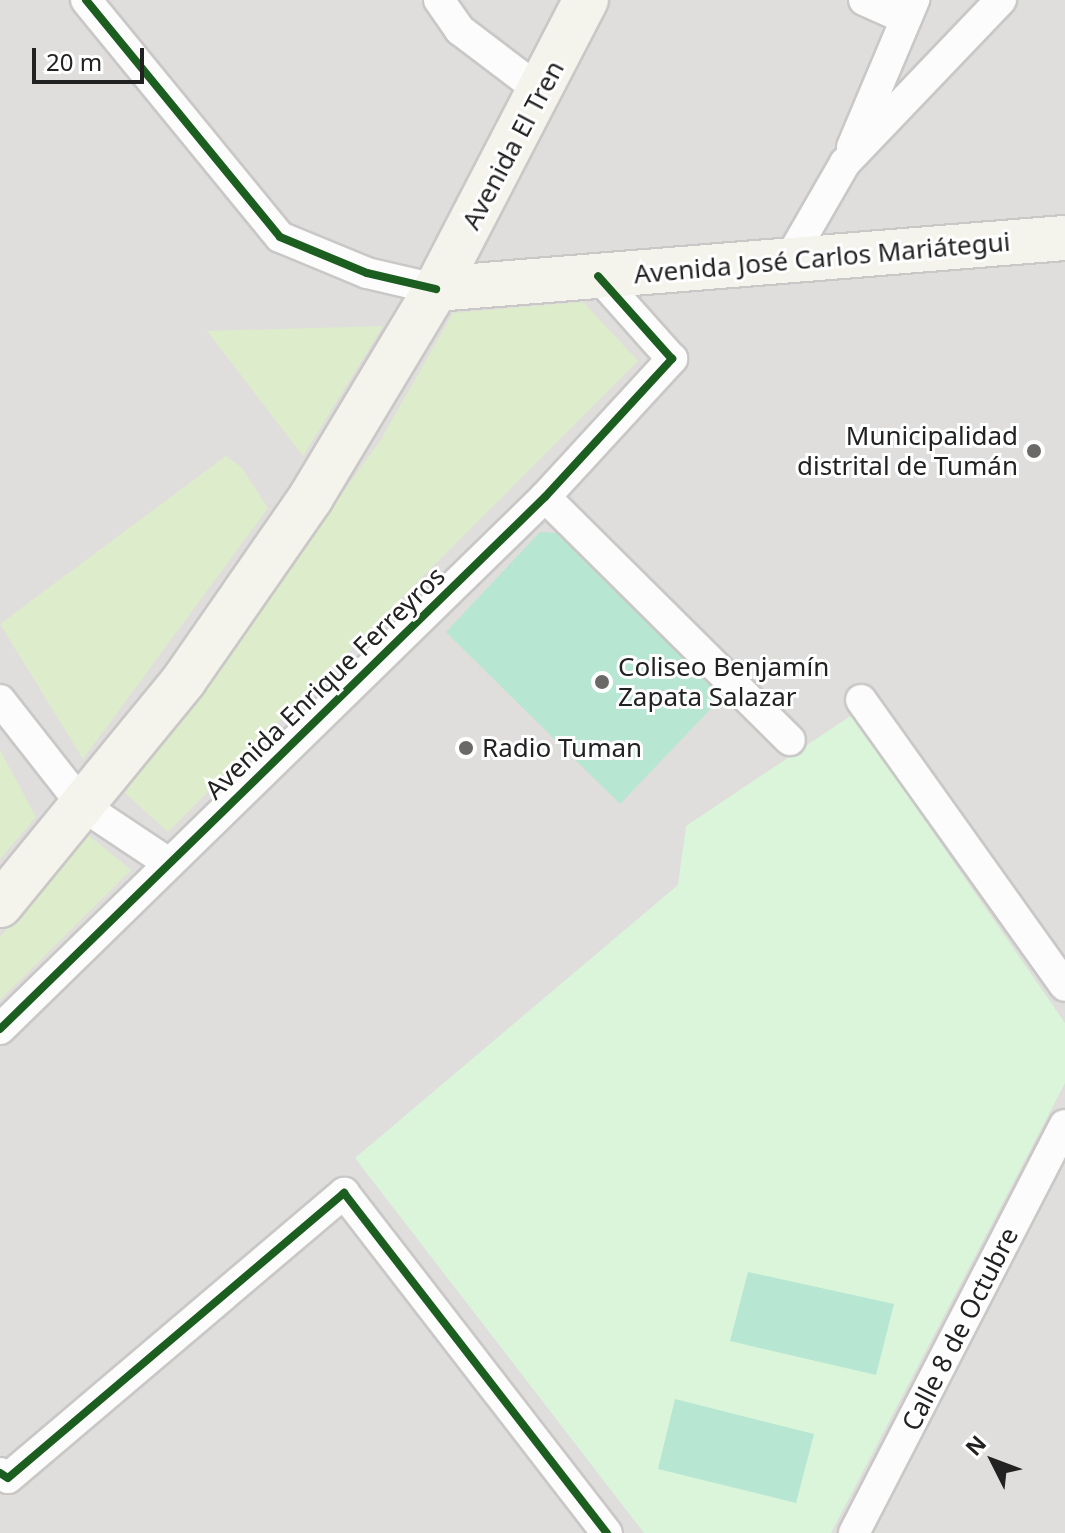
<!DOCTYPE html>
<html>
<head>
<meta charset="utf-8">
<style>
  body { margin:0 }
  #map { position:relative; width:1065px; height:1533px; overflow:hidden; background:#f0eeeb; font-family:"Noto Sans",sans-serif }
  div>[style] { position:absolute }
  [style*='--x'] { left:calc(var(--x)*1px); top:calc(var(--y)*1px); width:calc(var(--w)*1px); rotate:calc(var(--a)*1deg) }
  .residential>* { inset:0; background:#dfdedc }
  .grass>* { inset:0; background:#ddeccb }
  .park>* { inset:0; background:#daf5da }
  .pitch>* { inset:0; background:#b7e6d2 }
  .roads { filter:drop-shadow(2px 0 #c9c8c7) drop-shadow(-2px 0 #c9c8c7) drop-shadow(0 2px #c9c8c7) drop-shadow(0 -2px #c9c8c7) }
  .minor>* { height:30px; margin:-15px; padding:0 15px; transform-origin:15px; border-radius:15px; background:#fdfcfc }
  .secondary>* { height:44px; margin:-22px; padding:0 22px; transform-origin:22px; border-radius:22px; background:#f4f4ed }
  .cycleway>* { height:8px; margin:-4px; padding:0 4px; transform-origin:4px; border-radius:4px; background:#1b5e20 }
  .dots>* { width:22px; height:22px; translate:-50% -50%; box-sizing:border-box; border:4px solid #fff; border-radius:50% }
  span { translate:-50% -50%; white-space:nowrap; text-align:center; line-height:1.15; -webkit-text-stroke:6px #fff; paint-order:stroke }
  .street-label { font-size:26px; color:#222 }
  .poi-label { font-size:26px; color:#222 }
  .right { translate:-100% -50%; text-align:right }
  .left { translate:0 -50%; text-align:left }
  .north { position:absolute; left:953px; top:1421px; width:80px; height:80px; -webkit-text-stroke:6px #fff; paint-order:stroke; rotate:312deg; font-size:22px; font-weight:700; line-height:32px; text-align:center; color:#222 }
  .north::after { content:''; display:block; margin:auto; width:28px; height:36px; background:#222; clip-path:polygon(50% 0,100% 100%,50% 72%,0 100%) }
  .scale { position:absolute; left:32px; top:48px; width:112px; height:36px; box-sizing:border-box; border:4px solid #222; border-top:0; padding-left:10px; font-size:24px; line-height:28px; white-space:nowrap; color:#222; -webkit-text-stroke:6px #fff; paint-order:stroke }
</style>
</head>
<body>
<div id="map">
  <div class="residential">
    <i style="clip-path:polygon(0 0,1065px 0,1065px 1533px,0 1533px)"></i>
  </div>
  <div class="grass">
    <i style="clip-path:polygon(583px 302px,638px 361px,168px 832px,125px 793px,380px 441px,453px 313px)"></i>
    <i style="clip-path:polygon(383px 326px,303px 456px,207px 331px)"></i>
    <i style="clip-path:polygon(226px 456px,241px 467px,268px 508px,83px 759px,0 624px)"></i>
    <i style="clip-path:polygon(0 750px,36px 817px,0 859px)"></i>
    <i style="clip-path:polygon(88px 835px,131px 870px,0 1000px,0 937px)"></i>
  </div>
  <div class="park">
    <i style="clip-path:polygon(852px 715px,1065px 1023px,1065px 1083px,831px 1533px,644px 1533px,355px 1158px,678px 885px,686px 826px)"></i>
  </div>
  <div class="pitch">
    <i style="clip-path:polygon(540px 532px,560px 533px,722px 697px,620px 804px,446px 632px)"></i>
    <i style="clip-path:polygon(748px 1272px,894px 1304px,876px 1375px,730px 1341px)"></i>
    <i style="clip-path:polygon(675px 1399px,814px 1434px,796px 1503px,658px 1469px)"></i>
  </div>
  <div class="roads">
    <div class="minor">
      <i style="--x:86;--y:0;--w:306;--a:50.7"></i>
      <i style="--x:280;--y:237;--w:94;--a:22.5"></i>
      <i style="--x:367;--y:273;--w:71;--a:13.1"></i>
      <i style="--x:439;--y:0;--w:37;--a:55"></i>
      <i style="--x:460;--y:30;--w:104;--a:37.2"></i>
      <i style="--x:864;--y:0;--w:46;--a:24.3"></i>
      <i style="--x:852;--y:147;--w:160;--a:-67.1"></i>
      <i style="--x:789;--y:260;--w:112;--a:-60"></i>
      <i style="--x:845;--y:163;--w:226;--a:-46.3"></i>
      <i style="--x:545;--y:497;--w:345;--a:44.8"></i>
      <i style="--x:0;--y:700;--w:135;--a:51.9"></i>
      <i style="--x:83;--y:806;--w:101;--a:33.7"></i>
      <i style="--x:861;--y:700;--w:351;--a:54.5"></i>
      <i style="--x:0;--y:1029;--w:762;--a:-44.31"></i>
      <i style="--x:545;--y:497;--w:188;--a:-47.4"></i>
      <i style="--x:672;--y:359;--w:111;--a:-131.7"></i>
      <i style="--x:0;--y:1473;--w:9;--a:32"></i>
      <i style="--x:8;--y:1478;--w:441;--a:-40.3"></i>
      <i style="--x:344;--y:1193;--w:430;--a:52.3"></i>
      <i style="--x:854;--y:1533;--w:459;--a:-62.7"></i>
    </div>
    <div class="secondary">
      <i style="--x:436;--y:289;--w:631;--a:-4.64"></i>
      <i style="--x:0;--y:905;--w:291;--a:-50.7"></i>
      <i style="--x:184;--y:680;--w:223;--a:-55.2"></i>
      <i style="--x:311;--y:497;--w:243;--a:-59"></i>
      <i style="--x:436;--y:289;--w:326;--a:-62.6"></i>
    </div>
  </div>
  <div class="cycleway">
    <i style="--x:86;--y:0;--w:306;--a:50.7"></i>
    <i style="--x:280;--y:237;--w:94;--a:22.5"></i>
    <i style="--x:367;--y:273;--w:71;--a:13.1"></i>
    <i style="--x:0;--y:1029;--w:762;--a:-44.31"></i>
    <i style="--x:545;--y:497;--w:188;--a:-47.4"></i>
    <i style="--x:672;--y:359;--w:111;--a:-131.7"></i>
    <i style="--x:0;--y:1473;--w:9;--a:32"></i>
    <i style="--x:8;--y:1478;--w:441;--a:-40.3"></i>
    <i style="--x:344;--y:1193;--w:430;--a:52.3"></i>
  </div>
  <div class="dots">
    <i style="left:1034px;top:451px;background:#6a6968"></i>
    <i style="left:602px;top:682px;background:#6a6968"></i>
    <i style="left:466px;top:748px;background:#6a6968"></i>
  </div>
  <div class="street-label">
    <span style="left:513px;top:145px;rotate:-62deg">Avenida El Tren</span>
    <span style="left:822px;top:258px;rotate:-5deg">Avenida José Carlos Mariátegui</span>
    <span style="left:325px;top:683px;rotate:-44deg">Avenida Enrique Ferreyros</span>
    <span style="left:960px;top:1329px;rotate:-63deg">Calle 8 de Octubre</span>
  </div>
  <div class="poi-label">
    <span class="right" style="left:1018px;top:451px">Municipalidad<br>distrital de Tumán</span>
    <span class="left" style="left:618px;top:682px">Coliseo Benjamín<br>Zapata Salazar</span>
    <span class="left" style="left:482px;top:748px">Radio Tuman</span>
  </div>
  <div class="north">N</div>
  <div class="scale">20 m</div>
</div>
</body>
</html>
